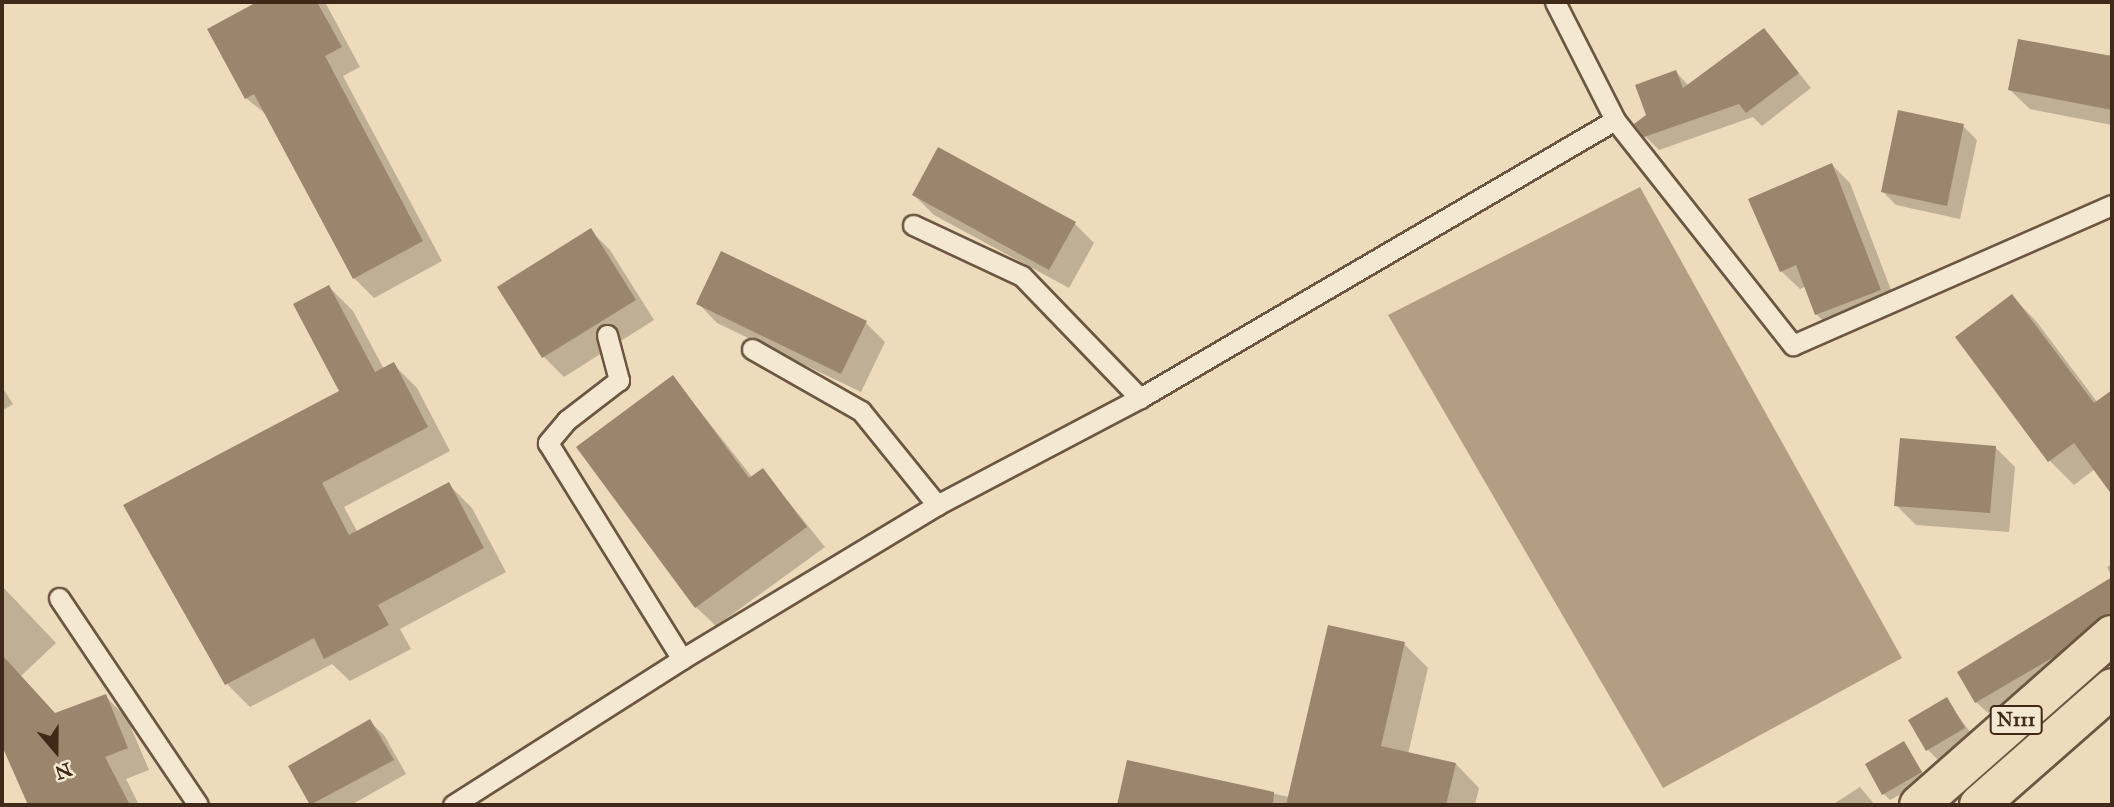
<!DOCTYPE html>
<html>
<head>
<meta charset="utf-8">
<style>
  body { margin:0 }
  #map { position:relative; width:2114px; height:807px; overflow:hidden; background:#eedbbb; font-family:"IM FELL Great Primer",serif }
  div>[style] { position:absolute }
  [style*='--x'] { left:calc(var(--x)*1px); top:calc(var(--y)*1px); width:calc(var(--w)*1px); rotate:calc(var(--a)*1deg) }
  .water>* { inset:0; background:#b39e84 }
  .shadow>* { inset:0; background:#0003 }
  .building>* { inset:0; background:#9b866d }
  .roads { filter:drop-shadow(2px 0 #6c5642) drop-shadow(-2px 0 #6c5642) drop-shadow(0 2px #6c5642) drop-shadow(0 -2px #6c5642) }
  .lane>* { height:19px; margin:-9.5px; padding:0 9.5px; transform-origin:9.5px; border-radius:9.5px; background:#f4e8d3 }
  .highway>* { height:38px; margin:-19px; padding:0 19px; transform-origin:19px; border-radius:19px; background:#eedbbb }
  span { translate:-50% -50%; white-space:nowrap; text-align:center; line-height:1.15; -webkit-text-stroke:5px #f4e8d3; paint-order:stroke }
  .shield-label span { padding:2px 5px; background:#f4e8d3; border:2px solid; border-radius:5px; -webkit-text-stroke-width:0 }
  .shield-label { font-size:19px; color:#412919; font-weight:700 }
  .frame { position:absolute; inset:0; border:4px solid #412919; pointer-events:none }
  .north { position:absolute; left:21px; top:716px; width:70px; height:70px; -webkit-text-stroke:5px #f4e8d3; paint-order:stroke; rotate:160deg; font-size:19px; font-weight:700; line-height:28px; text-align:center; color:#412919 }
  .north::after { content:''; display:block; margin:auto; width:24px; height:32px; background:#412919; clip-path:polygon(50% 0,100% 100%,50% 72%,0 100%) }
</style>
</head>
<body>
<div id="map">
  <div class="water">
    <i style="clip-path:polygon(1640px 187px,1902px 658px,1663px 788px,1388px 315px)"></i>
  </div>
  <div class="shadow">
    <i style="clip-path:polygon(261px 2px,325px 2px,360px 67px,343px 76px,442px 261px,374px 298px,354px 278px,268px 116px,246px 98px,209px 30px)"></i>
    <i style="clip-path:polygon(1764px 30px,1811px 88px,1762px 126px,1753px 117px,1659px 150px,1645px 136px,1676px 72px,1689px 86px)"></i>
    <i style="clip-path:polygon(2112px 41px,2112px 125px,2030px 109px,2010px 90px,2109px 58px)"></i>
    <i style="clip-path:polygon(1963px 126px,1977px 140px,1960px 219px,1896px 205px,1882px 191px)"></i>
    <i style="clip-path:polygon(1832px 165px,1850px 183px,1898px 308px,1835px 332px,1816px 314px,1806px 286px,1800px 289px,1781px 271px)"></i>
    <i style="clip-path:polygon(914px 195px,1074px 223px,1094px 243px,1069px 288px,934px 215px)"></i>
    <i style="clip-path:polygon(591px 231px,610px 250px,654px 320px,564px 377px,544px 357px,500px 287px)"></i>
    <i style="clip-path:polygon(329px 287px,353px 311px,384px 369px,393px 364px,417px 388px,450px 451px,344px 507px,358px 533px,448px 484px,472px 508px,506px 572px,400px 629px,411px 649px,350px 681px,332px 664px,250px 707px,227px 684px,342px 391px)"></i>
    <i style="clip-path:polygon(2012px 296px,2036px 321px,2098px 403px,2112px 392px,2112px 490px,2095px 469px,2074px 485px,2050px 461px,1957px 338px)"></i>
    <i style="clip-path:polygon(698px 303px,866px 323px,885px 342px,861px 392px,717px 323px)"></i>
    <i style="clip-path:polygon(673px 377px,752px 477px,763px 470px,825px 547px,716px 626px,696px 607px)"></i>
    <i style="clip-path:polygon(2px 387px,13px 404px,2px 411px)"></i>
    <i style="clip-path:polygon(1995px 447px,2015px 467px,2009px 532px,1916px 525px,1896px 505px)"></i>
    <i style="clip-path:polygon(2112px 564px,2112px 577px,2107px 567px)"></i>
    <i style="clip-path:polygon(2px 586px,56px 643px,21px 676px,56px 715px,105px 696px,127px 718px,149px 770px,126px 779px,139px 805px,30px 805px,2px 742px)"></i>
    <i style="clip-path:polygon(2110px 598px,2112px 629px,2068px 666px,1988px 713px,1976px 702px)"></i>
    <i style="clip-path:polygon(1404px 644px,1428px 668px,1408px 754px,1456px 764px,1479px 788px,1475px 805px,1119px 805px,1129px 762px,1289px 797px)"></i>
    <i style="clip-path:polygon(1947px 700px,1978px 743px,1941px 763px,1928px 750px)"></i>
    <i style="clip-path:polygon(370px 722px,384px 735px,406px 774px,351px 805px,312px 805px,290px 767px)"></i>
    <i style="clip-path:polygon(1904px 744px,1927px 780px,1890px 800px,1884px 794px)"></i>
    <i style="clip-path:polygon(1860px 787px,1875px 805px,1832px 805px)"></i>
  </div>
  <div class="building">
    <i style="clip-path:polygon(257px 2px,317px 2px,342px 47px,325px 56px,423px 241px,353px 279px,254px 94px,245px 99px,207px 29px)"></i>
    <i style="clip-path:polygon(1764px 28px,1799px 73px,1746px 113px,1739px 104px,1644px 137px,1634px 124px,1646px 115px,1635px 85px,1676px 70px,1683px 88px)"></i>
    <i style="clip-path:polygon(2018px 39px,2112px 56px,2112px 110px,2008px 90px)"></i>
    <i style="clip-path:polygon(1898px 110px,1964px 124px,1947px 206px,1881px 192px)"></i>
    <i style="clip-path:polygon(938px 147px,1076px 222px,1049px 270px,912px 195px)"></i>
    <i style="clip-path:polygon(1832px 163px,1881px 290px,1815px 315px,1796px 265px,1780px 272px,1748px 199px)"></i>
    <i style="clip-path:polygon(591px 228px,636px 300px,542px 358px,497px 287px)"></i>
    <i style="clip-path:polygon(721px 251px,867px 321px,841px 374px,696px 304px)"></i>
    <i style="clip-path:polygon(329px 285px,375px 372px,394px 362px,428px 427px,322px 483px,349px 535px,449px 482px,484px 548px,378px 605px,389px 625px,324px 659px,314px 638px,225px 685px,123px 505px,339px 391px,293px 304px)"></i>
    <i style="clip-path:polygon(2012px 294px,2094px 403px,2112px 390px,2112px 495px,2074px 443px,2048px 462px,1955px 337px)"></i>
    <i style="clip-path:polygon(673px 375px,749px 478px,763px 468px,807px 527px,695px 608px,576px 447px)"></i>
    <i style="clip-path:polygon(1900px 438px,1996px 446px,1990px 513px,1894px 506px)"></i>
    <i style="clip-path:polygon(2112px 577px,2112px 614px,2098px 619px,2057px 655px,1975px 703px,1957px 672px)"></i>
    <i style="clip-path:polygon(1328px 625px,1405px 642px,1381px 746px,1456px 763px,1446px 805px,1286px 805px)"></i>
    <i style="clip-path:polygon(2px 655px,55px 713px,106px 694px,128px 748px,105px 757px,130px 805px,28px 805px,2px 746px)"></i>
    <i style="clip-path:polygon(1947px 697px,1965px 728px,1926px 751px,1908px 720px)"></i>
    <i style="clip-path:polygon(370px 719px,394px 760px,310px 805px,288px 766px)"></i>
    <i style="clip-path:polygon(1904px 741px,1922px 772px,1882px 795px,1865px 764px)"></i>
    <i style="clip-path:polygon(1127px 760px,1274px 792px,1273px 805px,1117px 805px)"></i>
  </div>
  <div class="roads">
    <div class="lane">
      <i style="--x:1555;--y:2;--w:132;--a:63"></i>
      <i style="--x:1615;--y:120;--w:287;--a:51.7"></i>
      <i style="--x:1793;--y:345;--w:348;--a:-23.7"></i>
      <i style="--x:913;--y:225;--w:120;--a:25.1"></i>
      <i style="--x:1022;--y:276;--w:170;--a:46"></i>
      <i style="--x:607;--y:335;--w:47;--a:75.1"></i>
      <i style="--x:619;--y:380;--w:66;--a:142.4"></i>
      <i style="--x:567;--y:420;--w:30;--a:130"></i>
      <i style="--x:548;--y:443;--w:254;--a:58.2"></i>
      <i style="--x:752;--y:349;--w:125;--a:29.6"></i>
      <i style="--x:861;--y:411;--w:121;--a:51"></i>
      <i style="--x:59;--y:598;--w:249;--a:56.1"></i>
      <i style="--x:453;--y:805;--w:272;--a:-32.5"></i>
      <i style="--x:682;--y:659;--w:298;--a:-31.1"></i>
      <i style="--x:937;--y:505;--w:229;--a:-27.8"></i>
      <i style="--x:1140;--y:398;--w:550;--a:-30.34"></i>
    </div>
    <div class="highway">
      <i style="--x:1919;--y:805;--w:257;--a:-41.4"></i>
      <i style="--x:1979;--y:805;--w:177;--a:-41.3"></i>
    </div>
  </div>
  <div class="shield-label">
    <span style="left:2016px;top:720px">N111</span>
  </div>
  <div class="frame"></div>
  <div class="north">N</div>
</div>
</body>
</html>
